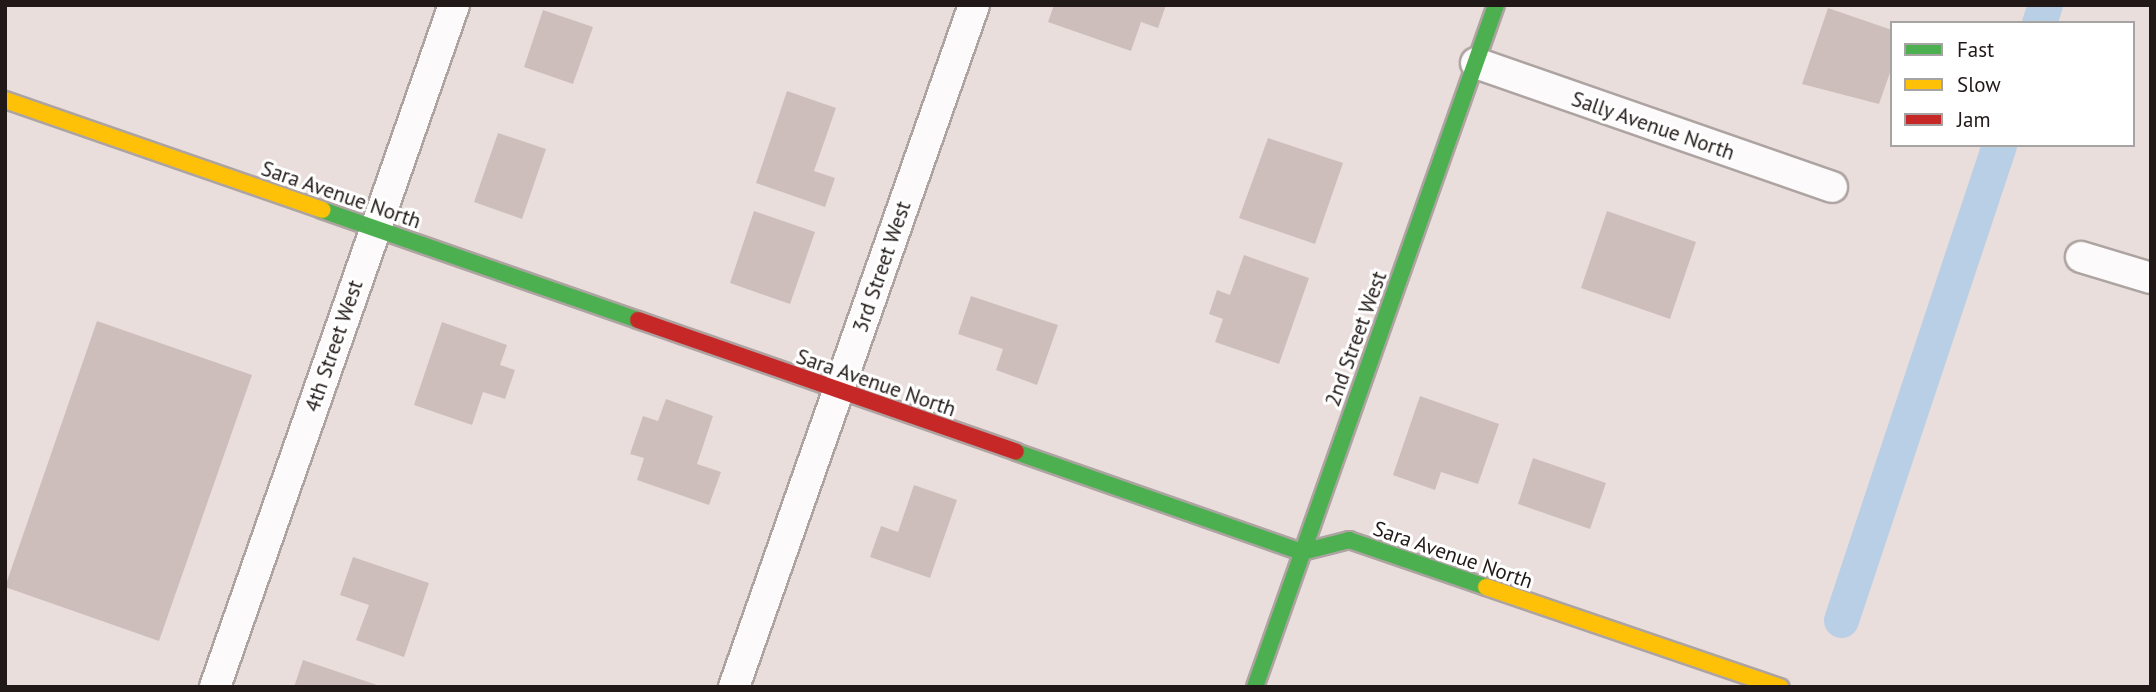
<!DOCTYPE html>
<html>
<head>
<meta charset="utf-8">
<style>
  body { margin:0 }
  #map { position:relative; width:2156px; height:692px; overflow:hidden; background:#eadedc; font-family:"PT Sans",sans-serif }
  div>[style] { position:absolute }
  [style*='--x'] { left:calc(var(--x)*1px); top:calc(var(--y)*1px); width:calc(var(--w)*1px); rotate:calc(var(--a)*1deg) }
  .canal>* { height:35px; margin:-17.5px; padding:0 17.5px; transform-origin:17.5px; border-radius:17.5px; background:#b9cfe6 }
  .building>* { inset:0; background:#cdbebc }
  .roads { filter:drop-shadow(2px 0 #ada4a2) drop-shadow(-2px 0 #ada4a2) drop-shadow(0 2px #ada4a2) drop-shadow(0 -2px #ada4a2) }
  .street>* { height:30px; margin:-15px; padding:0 15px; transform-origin:15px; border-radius:15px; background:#fcfafa }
  .fast>* { height:16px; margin:-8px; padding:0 8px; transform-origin:8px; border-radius:8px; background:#4caf50 }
  .slow>* { height:16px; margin:-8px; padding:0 8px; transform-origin:8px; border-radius:8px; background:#ffc107 }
  .jam>* { height:16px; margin:-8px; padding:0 8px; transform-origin:8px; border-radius:8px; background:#c62828 }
  span { translate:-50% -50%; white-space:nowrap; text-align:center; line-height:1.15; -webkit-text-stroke:6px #fff; paint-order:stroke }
  .street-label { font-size:21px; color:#211918 }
  .frame { position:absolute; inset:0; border:7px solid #211918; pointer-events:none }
  .legend { position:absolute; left:1890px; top:21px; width:245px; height:126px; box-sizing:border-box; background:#fff; border:2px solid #a6a3a3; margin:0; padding:9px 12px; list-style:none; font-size:21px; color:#211918 }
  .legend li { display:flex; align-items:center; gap:14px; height:35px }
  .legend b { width:35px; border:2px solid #a6a3a3 }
</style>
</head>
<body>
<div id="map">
  <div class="canal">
    <i style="--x:2039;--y:23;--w:19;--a:-72"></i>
    <i style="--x:1841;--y:620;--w:501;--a:-71.6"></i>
  </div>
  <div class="building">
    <i style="clip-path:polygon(1054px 5px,1166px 5px,1158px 28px,1141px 22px,1131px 51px,1048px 22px)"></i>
    <i style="clip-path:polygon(1828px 8px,1892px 30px,1892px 67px,1879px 104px,1802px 84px)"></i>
    <i style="clip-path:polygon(543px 10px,593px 27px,573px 84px,524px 67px)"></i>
    <i style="clip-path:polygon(787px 91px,836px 108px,814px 171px,835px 178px,825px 207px,756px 183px)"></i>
    <i style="clip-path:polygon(498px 133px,546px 149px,522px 219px,474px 202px)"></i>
    <i style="clip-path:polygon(1268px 138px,1343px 163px,1315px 244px,1239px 218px)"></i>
    <i style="clip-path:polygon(754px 211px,815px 232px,790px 304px,730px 283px)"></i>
    <i style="clip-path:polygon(1607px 211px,1696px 242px,1670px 319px,1581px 288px)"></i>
    <i style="clip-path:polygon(1244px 255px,1309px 278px,1279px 364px,1215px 342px,1223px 319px,1209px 314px,1217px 290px,1230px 295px)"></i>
    <i style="clip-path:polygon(971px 296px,1058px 325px,1037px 385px,996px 370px,1003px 349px,958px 334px)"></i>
    <i style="clip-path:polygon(97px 321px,252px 375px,159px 641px,5px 587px)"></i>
    <i style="clip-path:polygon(442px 322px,507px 345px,500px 365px,515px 370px,505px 399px,483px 392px,472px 425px,414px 405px)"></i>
    <i style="clip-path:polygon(1420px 396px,1499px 424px,1478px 484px,1441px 472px,1435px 490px,1393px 475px)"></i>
    <i style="clip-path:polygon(666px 399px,713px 416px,697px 464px,721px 472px,709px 505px,637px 480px,644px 458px,630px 454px,643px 416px,658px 421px)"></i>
    <i style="clip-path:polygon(1533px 458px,1606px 483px,1590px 529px,1518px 504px)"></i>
    <i style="clip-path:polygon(914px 485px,957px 500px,930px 578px,870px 557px,881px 526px,898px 532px)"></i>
    <i style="clip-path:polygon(353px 557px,429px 583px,404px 657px,356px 640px,369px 605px,340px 595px)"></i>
    <i style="clip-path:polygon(303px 660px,380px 686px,380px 687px,294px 687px)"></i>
  </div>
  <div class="roads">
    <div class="street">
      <i style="--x:1476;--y:63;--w:377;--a:19.2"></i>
      <i style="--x:2081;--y:257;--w:73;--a:16.7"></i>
      <i style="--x:215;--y:687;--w:723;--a:-70.69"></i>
      <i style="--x:734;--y:687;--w:723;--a:-70.61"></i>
    </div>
    <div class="fast">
      <i style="--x:322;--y:210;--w:335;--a:19.2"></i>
      <i style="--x:1016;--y:452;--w:303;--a:19.3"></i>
      <i style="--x:1302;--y:552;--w:49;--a:-14.3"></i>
      <i style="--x:1349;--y:540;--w:145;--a:18.9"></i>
      <i style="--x:1255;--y:687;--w:723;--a:-70.54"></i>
    </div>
    <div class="slow">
      <i style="--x:5;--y:100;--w:336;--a:19.1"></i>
      <i style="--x:1486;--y:587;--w:311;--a:18.8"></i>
    </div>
    <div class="jam">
      <i style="--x:638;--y:320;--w:400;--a:19.2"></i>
    </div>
  </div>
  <div class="street-label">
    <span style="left:1653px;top:126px;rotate:19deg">Sally Avenue North</span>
    <span style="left:341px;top:195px;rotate:19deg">Sara Avenue North</span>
    <span style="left:882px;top:267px;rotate:-71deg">3rd Street West</span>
    <span style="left:1356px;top:339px;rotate:-70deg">2nd Street West</span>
    <span style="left:334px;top:346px;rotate:-71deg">4th Street West</span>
    <span style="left:876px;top:383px;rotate:19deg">Sara Avenue North</span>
    <span style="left:1453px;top:555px;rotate:19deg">Sara Avenue North</span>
  </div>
  <div class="frame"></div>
  <ul class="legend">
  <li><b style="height:9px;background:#4caf50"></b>Fast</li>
  <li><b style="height:9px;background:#ffc107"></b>Slow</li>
  <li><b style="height:9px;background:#c62828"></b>Jam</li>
  </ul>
</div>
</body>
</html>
